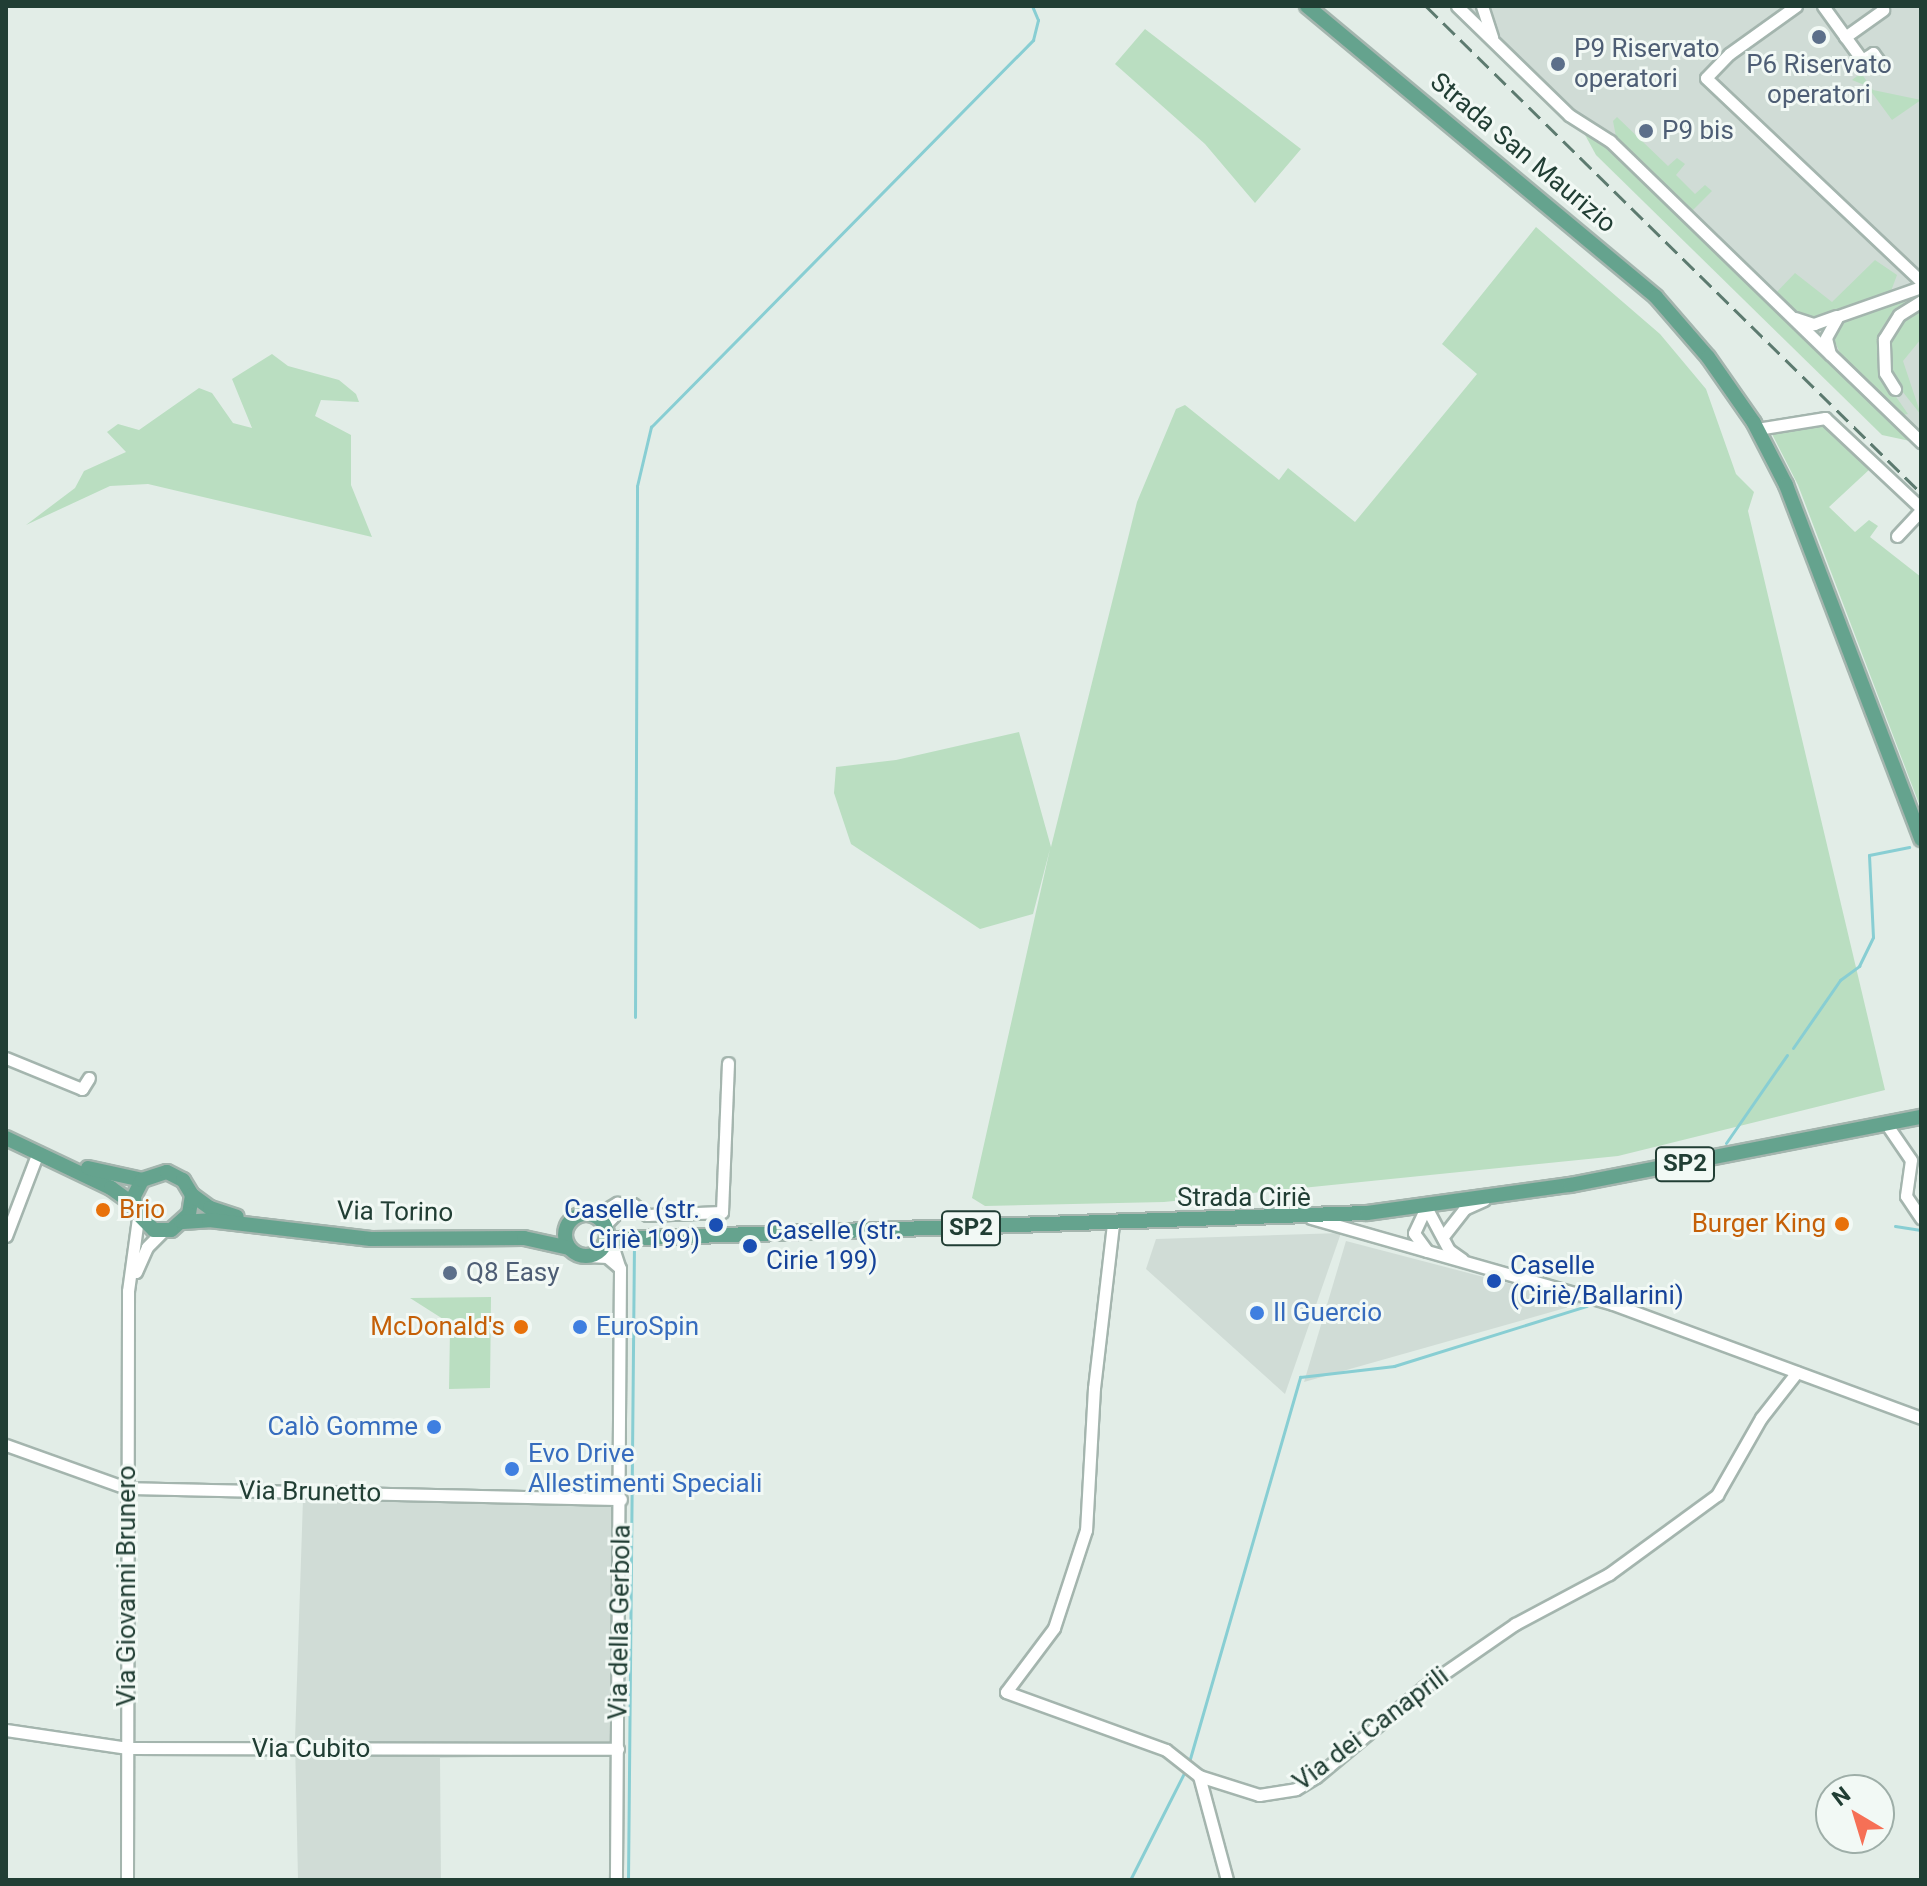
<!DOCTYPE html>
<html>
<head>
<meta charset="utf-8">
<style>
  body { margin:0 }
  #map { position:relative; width:1927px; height:1886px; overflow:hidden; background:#e2ede7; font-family:Roboto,sans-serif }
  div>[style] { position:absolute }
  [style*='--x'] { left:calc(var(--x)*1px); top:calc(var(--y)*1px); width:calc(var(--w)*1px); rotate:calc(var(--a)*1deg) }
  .built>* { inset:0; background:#d0dcd6 }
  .green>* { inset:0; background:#badec1 }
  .stream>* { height:3px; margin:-1.5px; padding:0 1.5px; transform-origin:1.5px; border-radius:1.5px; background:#88ced3 }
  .roads { filter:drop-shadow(2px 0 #a4b5ae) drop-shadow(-2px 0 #a4b5ae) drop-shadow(0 2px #a4b5ae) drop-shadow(0 -2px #a4b5ae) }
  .minor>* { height:11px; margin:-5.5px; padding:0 5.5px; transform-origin:5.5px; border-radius:5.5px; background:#fff }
  .major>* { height:14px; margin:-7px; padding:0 7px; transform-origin:7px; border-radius:7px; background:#65a38e }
  .major>.ring { margin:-7px; padding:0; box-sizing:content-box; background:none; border:14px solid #65a38e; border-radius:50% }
  .rail>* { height:3px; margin-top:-1.5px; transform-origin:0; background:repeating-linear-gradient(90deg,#5c7a6f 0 16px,transparent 0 24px) }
  .dots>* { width:22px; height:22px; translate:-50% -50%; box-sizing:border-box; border:4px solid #f2f9f5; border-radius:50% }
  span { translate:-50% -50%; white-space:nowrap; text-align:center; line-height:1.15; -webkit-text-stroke:6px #f2f9f5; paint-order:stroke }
  .shield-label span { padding:2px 6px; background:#f2f9f5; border:2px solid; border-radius:6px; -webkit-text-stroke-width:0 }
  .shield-label { font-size:24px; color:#213e34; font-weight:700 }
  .service-label { font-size:26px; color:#4e5e75 }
  .left { translate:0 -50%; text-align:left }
  .street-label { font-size:26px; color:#213e34 }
  .food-label { font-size:26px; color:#c56008 }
  .right { translate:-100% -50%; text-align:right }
  .transit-label { font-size:26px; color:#164399 }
  .shop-label { font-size:26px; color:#366cbe }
  .frame { position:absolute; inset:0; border:8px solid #213e34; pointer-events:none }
  .north { position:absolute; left:1815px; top:1774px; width:80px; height:80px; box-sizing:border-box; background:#f2f9f5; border:2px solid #9eaea8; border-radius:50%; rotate:322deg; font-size:22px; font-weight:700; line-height:32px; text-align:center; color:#213e34 }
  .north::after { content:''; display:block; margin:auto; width:28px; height:36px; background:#f67056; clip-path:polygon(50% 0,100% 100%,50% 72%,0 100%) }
</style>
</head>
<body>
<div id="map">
  <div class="built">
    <i style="clip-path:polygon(1449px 6px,1921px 6px,1921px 450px,1606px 145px,1569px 125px)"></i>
    <i style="clip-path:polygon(1341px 1233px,1285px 1394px,1146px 1269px,1156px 1239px)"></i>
    <i style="clip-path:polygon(1346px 1241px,1583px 1303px,1304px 1382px)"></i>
    <i style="clip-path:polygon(619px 1492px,616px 1754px,440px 1758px,441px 1880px,298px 1880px,295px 1740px,303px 1499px)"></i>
  </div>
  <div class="green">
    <i style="clip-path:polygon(1145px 29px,1301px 149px,1255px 203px,1205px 144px,1115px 64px)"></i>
    <i style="clip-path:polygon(1861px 73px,1873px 90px,1921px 100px,1892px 120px,1867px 86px,1852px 80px)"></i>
    <i style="clip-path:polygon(1617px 117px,1668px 166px,1677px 158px,1685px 164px,1676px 175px,1695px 194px,1705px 185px,1712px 191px,1690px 213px,1617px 142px,1613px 121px)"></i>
    <i style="clip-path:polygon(1584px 133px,1606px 145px,1910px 441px,1882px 435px,1596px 155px)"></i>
    <i style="clip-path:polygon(1536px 227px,1660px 334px,1706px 389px,1736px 474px,1754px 492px,1748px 511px,1885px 1090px,1618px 1156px,1164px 1202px,985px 1206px,972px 1198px,1050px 849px,1033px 914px,980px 929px,851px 844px,834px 793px,836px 767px,896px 760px,1019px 732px,1051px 847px,1137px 502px,1176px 409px,1185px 405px,1279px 480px,1288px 468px,1355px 522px,1477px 374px,1442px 344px)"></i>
    <i style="clip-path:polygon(1875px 260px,1897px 275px,1891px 291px,1812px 319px,1794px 314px,1773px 296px,1795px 273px,1832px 302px)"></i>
    <i style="clip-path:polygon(1918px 295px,1894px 311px,1881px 329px,1877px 353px,1881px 375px,1908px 414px,1903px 415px,1843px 359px,1834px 340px,1847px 318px)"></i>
    <i style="clip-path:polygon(1921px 305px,1921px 339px,1903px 361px,1921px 415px,1895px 382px,1888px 352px,1898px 322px)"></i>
    <i style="clip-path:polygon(272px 354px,288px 366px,339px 380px,356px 394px,359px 402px,321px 400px,315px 416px,351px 435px,351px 485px,372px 537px,148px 484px,110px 486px,26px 525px,75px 488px,84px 471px,126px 452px,107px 432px,118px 424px,139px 430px,199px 388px,212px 393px,233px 423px,252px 428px,232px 379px)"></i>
    <i style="clip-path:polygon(1827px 424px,1871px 468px,1829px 507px,1855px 532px,1869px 520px,1878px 526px,1870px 537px,1921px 577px,1921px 809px,1798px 485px,1771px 432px)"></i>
    <i style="clip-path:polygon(491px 1297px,490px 1388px,449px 1389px,450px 1330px,443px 1319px,410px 1298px)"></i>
  </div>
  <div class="stream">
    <i style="--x:635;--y:1017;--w:531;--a:-89.78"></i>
    <i style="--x:637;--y:486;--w:61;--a:-76.7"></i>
    <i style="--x:651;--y:427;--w:544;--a:-45.37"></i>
    <i style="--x:1033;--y:40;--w:21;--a:-76"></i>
    <i style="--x:1038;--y:20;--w:15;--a:-113"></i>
    <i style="--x:1793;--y:1048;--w:83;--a:-55.3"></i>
    <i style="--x:1840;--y:980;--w:24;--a:-36"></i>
    <i style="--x:1859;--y:966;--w:32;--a:-64"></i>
    <i style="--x:1873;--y:937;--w:82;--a:-92.8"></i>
    <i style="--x:1869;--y:855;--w:41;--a:-11.3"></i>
    <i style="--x:1726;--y:1143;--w:107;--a:-55.3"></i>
    <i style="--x:1895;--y:1226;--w:26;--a:9"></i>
    <i style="--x:1189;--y:1762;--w:401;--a:-73.9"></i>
    <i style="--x:1300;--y:1377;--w:95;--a:-6.7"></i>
    <i style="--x:1394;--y:1366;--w:202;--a:-17.3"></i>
    <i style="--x:628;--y:1880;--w:636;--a:-89.46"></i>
    <i style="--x:1130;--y:1880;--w:124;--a:-63.2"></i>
  </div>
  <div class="roads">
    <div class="minor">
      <i style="--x:1457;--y:6;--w:156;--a:44.2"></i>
      <i style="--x:1569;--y:115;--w:49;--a:32.4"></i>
      <i style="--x:1610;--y:141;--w:306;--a:44.1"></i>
      <i style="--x:1482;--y:6;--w:33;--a:72"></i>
      <i style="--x:1796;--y:6;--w:82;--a:144.4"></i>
      <i style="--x:1729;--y:54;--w:33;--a:134"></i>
      <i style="--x:1706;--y:78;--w:296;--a:43.4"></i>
      <i style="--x:1823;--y:6;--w:67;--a:54.2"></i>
      <i style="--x:1862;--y:60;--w:13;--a:-32"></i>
      <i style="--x:1873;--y:53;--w:9;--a:54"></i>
      <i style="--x:1845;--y:37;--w:47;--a:-35.4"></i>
      <i style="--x:1921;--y:287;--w:88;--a:160.7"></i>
      <i style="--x:1838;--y:316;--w:25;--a:119"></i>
      <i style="--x:1826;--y:338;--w:16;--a:76"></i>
      <i style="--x:1830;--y:354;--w:127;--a:44"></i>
      <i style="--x:1795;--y:318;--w:20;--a:18"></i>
      <i style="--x:1814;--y:324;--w:23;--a:-20"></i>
      <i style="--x:1895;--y:389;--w:19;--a:-122"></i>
      <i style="--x:1885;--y:373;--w:34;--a:-92"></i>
      <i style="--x:1884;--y:339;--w:28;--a:-58"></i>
      <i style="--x:1899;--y:315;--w:26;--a:-32"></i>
      <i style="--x:1757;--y:429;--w:69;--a:-9.2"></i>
      <i style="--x:1825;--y:418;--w:132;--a:43.2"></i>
      <i style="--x:1897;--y:536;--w:35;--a:-47"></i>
      <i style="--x:6;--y:1058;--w:82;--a:22.2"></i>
      <i style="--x:82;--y:1089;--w:13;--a:-58"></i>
      <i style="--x:1887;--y:1125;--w:42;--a:55.6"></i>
      <i style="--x:1911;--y:1160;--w:36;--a:98"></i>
      <i style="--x:1906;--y:1196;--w:27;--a:56"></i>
      <i style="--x:595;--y:1216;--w:26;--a:-31"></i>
      <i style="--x:617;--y:1203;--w:16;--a:4"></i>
      <i style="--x:633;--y:1204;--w:18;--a:38"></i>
      <i style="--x:647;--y:1215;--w:75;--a:-2.3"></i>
      <i style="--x:722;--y:1212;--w:149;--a:-87.7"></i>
      <i style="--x:1311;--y:1218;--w:314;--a:15.9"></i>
      <i style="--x:1613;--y:1304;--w:328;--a:20.3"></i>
      <i style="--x:1113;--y:1224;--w:165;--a:96.6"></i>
      <i style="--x:1094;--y:1388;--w:142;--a:93.2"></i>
      <i style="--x:1086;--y:1530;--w:103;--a:108.1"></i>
      <i style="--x:1054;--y:1628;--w:80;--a:126.9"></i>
      <i style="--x:1006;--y:1692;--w:170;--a:19.9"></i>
      <i style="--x:1166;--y:1750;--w:42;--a:38.2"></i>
      <i style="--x:1199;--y:1776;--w:63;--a:17.6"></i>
      <i style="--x:1259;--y:1795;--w:37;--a:-9"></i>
      <i style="--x:1296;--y:1789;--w:23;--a:-31"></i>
      <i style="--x:1316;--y:1777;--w:141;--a:-39.8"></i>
      <i style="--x:1424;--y:1687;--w:111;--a:-34.7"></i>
      <i style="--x:1515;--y:1624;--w:106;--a:-28"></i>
      <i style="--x:1609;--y:1574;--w:134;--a:-36.2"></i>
      <i style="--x:1717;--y:1495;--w:89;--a:-60.3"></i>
      <i style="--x:1761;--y:1418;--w:58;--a:-52"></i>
      <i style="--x:605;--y:1225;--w:28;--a:-46"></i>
      <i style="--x:1444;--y:1235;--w:33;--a:-52"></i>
      <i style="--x:1464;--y:1209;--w:22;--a:-24"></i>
      <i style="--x:6;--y:1236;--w:90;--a:-69.1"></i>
      <i style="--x:604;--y:1245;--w:12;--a:31"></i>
      <i style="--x:614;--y:1251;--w:19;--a:72"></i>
      <i style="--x:620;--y:1269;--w:611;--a:90.38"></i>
      <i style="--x:1427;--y:1251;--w:22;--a:-126"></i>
      <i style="--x:1414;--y:1233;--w:29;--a:-65"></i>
      <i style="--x:1426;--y:1207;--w:49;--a:61.9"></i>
      <i style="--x:1449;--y:1250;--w:16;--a:35"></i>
      <i style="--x:588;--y:1256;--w:19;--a:3"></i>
      <i style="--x:607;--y:1257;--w:17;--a:40"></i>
      <i style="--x:136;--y:1272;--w:27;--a:-66"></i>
      <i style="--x:147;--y:1247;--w:23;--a:-45"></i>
      <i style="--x:6;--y:1445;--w:127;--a:19.7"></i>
      <i style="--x:126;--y:1488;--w:495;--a:1.3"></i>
      <i style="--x:6;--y:1730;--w:123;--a:8.4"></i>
      <i style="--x:128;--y:1748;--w:490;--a:0.1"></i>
      <i style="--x:1199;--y:1776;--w:108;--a:74.9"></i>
      <i style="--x:127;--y:1880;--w:589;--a:-89.9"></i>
      <i style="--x:128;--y:1291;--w:74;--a:-82.2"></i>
    </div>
    <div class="major">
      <i style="--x:1307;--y:6;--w:454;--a:39.8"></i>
      <i style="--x:1656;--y:297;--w:79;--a:49.1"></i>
      <i style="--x:1708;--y:357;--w:80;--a:55.1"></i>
      <i style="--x:1754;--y:423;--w:70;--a:62.7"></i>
      <i style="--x:1786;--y:485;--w:379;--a:69.1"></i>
      <i style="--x:6;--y:1138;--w:116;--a:25.5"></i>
      <i style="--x:111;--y:1188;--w:27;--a:36"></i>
      <i style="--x:88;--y:1168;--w:55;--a:12.5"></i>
      <i style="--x:192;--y:1195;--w:19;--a:99"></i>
      <i style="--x:189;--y:1214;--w:24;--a:138"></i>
      <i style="--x:171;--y:1230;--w:17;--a:180"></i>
      <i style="--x:154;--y:1230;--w:27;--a:-135"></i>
      <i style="--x:135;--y:1211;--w:15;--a:-94"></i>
      <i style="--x:134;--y:1196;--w:18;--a:-63"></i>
      <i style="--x:142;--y:1180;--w:26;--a:-18"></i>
      <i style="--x:167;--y:1172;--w:18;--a:27"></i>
      <i style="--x:183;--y:1180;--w:17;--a:59"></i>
      <i style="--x:192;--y:1195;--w:22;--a:36"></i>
      <i style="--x:210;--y:1208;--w:28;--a:18"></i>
      <i class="ring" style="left:565px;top:1214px;width:28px;height:28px"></i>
      <i style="--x:183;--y:1222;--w:26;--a:-4"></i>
      <i style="--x:209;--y:1220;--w:163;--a:6.7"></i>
      <i style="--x:371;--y:1239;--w:153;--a:-0.4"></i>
      <i style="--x:524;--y:1238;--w:46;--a:12.5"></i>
      <i style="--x:607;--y:1239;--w:760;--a:-1.96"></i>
      <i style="--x:1367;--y:1213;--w:205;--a:-7.9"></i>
      <i style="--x:1570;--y:1185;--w:358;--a:-11"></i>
    </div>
  </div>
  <div class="rail">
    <i style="--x:1426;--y:6;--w:694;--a:44.53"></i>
  </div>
  <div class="dots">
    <i style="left:1819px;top:37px;background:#5c6f8a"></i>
    <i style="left:1558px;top:64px;background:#5c6f8a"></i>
    <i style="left:1646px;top:131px;background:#5c6f8a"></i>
    <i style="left:103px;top:1210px;background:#e8710a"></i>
    <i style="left:1842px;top:1224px;background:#e8710a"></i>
    <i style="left:716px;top:1225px;background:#1a4fb4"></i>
    <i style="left:750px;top:1246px;background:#1a4fb4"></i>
    <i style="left:450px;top:1273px;background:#5c6f8a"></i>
    <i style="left:1494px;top:1281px;background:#1a4fb4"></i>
    <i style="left:1257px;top:1313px;background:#3f7fe0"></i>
    <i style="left:521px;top:1327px;background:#e8710a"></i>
    <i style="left:580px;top:1327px;background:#3f7fe0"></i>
    <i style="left:434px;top:1427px;background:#3f7fe0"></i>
    <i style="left:512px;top:1469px;background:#3f7fe0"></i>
  </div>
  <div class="shield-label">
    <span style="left:1685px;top:1164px">SP2</span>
    <span style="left:971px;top:1228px">SP2</span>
  </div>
  <div class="service-label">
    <span class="left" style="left:1574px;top:64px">P9 Riservato<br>operatori</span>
    <span style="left:1819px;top:80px">P6 Riservato<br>operatori</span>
    <span class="left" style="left:1662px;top:131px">P9 bis</span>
    <span class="left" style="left:466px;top:1273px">Q8 Easy</span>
  </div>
  <div class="street-label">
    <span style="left:1523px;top:153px;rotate:40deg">Strada San Maurizio</span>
    <span style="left:1244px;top:1198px">Strada Ciriè</span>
    <span style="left:395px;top:1212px;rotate:1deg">Via Torino</span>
    <span style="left:310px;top:1492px;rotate:1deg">Via Brunetto</span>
    <span style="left:127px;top:1586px;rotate:-90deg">Via Giovanni Brunero</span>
    <span style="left:620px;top:1622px;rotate:-89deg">Via della Gerbola</span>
    <span style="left:1371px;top:1729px;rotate:-37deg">Via dei Canaprili</span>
    <span style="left:311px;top:1749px">Via Cubito</span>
  </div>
  <div class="food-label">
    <span class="left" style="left:119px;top:1210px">Brio</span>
    <span class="right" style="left:1826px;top:1224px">Burger King</span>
    <span class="right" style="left:505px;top:1327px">McDonald's</span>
  </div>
  <div class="transit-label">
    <span class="right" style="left:700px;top:1225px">Caselle (str.<br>Ciriè 199)</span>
    <span class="left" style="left:766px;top:1246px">Caselle (str.<br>Cirie 199)</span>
    <span class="left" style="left:1510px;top:1281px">Caselle<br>(Ciriè/Ballarini)</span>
  </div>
  <div class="shop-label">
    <span class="left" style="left:1273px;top:1313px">Il Guercio</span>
    <span class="left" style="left:596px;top:1327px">EuroSpin</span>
    <span class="right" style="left:418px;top:1427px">Calò Gomme</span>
    <span class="left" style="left:528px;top:1469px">Evo Drive<br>Allestimenti Speciali</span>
  </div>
  <div class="frame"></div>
  <div class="north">N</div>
</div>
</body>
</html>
